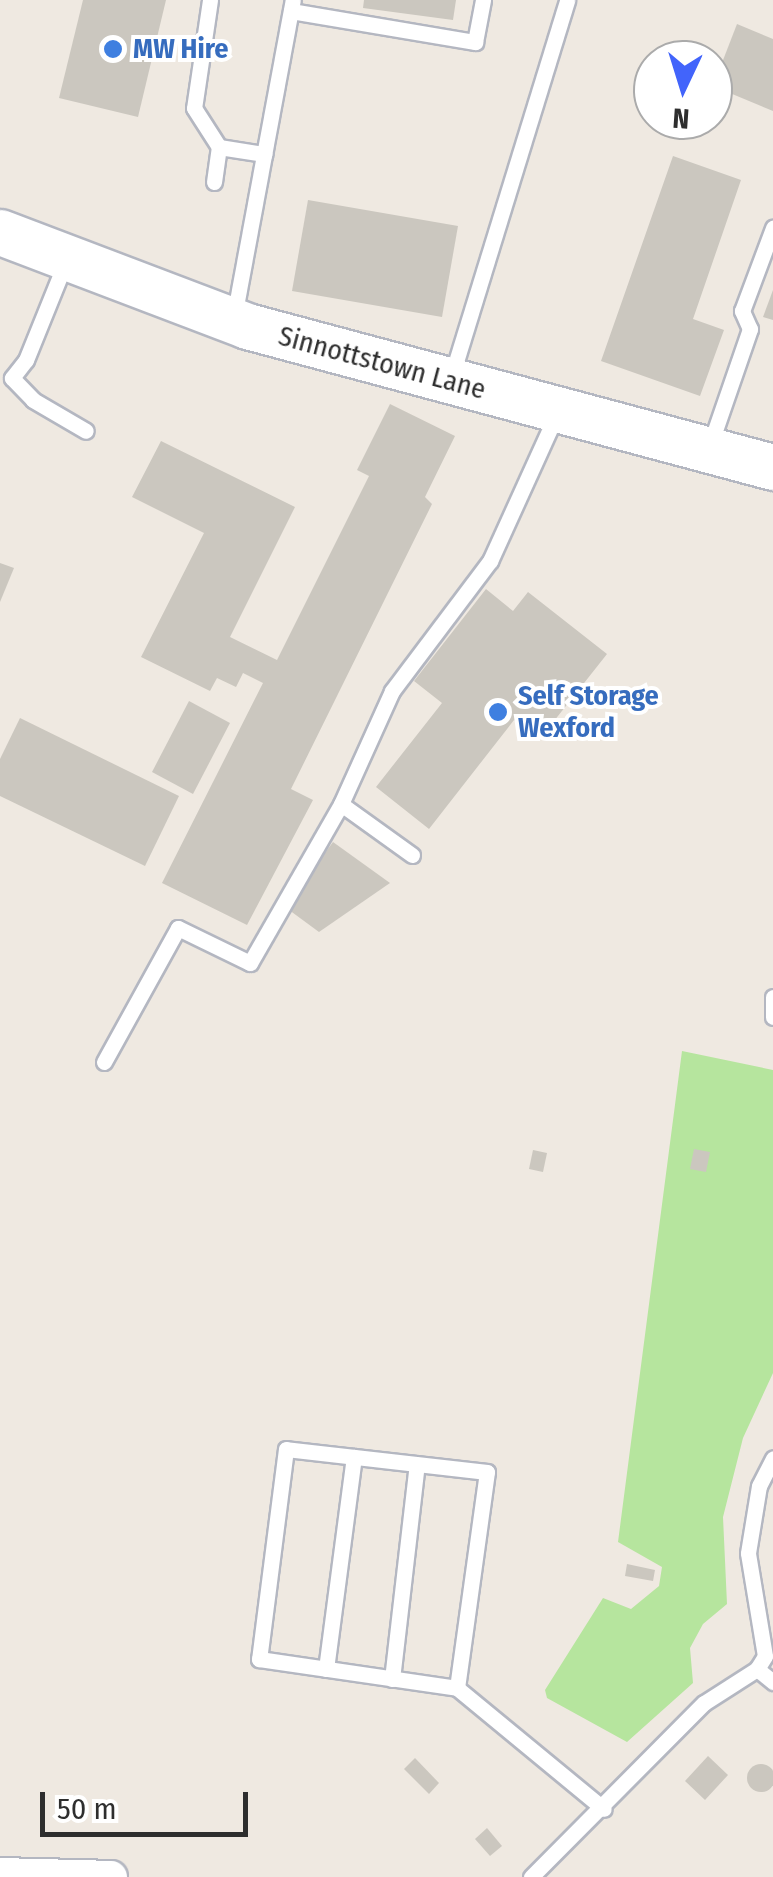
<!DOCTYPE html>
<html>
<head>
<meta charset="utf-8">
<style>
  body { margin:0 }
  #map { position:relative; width:773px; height:1877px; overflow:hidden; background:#efe9e1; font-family:"Fira Sans Condensed",sans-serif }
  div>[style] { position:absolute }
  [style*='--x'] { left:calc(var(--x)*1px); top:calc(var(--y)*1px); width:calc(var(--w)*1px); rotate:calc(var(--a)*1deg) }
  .green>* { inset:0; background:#b6e59e }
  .building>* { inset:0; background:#cbc7bf }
  .round { border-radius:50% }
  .roads { filter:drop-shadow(2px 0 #b4b7c1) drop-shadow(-2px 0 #b4b7c1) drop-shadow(0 2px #b4b7c1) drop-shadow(0 -2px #b4b7c1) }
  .lane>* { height:15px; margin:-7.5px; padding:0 7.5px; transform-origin:7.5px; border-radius:7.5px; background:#fff }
  .street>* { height:32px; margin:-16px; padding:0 16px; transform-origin:16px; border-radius:16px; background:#fff }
  .secondary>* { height:45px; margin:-22.5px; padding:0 22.5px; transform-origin:22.5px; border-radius:22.5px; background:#fff }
  .dots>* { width:28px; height:28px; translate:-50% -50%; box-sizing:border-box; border:5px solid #fff; border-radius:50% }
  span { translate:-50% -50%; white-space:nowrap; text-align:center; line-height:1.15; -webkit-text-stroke:8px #fff; paint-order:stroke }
  .shop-label { font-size:28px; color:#366cbe; font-weight:700 }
  .left { translate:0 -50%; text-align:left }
  .street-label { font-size:28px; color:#2e2e2e }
  .north { position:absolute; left:633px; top:40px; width:100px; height:100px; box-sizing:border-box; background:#fff; border:2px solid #ababab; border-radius:50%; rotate:184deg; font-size:28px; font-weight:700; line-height:40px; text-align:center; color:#2e2e2e }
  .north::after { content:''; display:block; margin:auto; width:35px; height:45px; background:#4264fb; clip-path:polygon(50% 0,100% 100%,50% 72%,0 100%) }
  .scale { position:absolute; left:40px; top:1792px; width:208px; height:45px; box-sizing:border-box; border:5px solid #2e2e2e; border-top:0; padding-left:12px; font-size:30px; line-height:35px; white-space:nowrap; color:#2e2e2e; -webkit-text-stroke:8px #fff; paint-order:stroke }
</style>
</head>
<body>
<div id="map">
  <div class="green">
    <i style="clip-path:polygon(682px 1051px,773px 1070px,773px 1373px,743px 1438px,723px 1517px,727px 1604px,703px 1624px,690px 1648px,693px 1683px,627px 1742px,547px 1698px,545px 1690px,603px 1598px,631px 1609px,659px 1586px,662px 1567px,618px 1542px)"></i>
  </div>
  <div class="building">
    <i style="clip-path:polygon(83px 0,166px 0,138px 117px,59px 98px)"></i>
    <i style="clip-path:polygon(364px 0,456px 0,453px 20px,363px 8px)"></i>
    <i style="clip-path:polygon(737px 24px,773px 39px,773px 111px,713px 86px)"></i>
    <i style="clip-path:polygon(673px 156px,741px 180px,693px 319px,724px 330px,700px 396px,601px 361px)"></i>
    <i style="clip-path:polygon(308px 200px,458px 226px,442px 317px,292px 291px)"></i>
    <i style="clip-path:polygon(773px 290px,773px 320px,763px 317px)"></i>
    <i style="clip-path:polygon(390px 404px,455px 436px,425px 497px,432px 504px,291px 789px,313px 800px,247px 925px,162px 883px,263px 683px,243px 673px,236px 687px,217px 678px,210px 691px,141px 657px,204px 533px,132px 497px,161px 441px,295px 507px,230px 637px,277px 660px,369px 476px,357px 470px)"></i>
    <i style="clip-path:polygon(0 563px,14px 568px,0 602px)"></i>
    <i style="clip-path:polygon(486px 589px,513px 611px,528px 592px,607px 654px,539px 740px,514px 720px,429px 829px,376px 787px,442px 703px,414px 681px)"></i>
    <i style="clip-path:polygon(189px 701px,230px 723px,193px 794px,152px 772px)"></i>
    <i style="clip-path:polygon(20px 718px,179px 796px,145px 866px,0 796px,0 759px)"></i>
    <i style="clip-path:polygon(333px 842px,390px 883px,319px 932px,285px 907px)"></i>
    <i style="clip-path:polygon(694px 1149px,710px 1152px,706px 1172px,690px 1169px)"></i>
    <i style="clip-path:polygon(533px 1150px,547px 1153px,543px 1172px,529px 1169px)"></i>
    <i style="clip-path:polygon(627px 1564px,655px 1570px,653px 1581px,625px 1576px)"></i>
    <i style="clip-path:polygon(708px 1756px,728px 1775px,705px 1800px,685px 1781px)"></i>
    <i style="clip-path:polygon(415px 1758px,439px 1783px,429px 1794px,404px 1769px)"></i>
    <i class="round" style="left:747px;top:1764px;width:28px;height:28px"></i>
    <i style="clip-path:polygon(487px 1828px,502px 1846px,490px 1856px,475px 1839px)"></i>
  </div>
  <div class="roads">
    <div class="lane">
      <i style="--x:210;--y:0;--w:109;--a:98.4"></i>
      <i style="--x:194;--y:108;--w:46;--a:57.3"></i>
      <i style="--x:291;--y:11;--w:187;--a:9.6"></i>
      <i style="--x:475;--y:42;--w:43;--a:-79.2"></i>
      <i style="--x:214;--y:182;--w:35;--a:-82"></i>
      <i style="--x:219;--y:147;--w:46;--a:8.8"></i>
      <i style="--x:66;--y:261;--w:107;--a:112"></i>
      <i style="--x:26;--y:360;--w:23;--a:128"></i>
      <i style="--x:12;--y:378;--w:30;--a:46"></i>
      <i style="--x:33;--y:400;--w:61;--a:30.3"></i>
      <i style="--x:234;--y:317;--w:322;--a:-79.5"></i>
      <i style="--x:451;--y:378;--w:395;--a:-72.9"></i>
      <i style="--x:710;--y:445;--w:123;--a:-71"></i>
      <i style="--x:750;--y:329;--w:20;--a:-114"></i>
      <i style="--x:742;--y:311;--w:89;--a:-69.5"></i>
      <i style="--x:412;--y:855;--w:87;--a:-144.3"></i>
      <i style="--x:341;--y:804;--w:124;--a:-65.7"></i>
      <i style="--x:392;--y:691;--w:163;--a:-53"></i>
      <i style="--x:490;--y:561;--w:162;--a:-65.6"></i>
      <i style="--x:773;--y:997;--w:20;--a:90"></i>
      <i style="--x:104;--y:1062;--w:153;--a:-61.1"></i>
      <i style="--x:178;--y:928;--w:80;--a:25.9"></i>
      <i style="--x:250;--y:963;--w:183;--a:-60.2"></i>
      <i style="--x:326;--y:1669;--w:214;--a:-82.5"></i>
      <i style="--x:757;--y:1669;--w:21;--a:39"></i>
      <i style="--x:392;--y:1679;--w:216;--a:-83.4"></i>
      <i style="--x:457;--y:1688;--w:218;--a:-82.1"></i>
      <i style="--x:487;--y:1472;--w:202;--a:-173.5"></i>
      <i style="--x:286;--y:1449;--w:212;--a:97.3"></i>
      <i style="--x:259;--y:1659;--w:200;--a:8.3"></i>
      <i style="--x:457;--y:1688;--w:190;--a:39.5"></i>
      <i style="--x:531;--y:1877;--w:245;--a:-45.2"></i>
      <i style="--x:704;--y:1703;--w:63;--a:-32.7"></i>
      <i style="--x:757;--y:1669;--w:15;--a:-58"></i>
      <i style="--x:765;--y:1656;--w:104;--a:-99.4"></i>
      <i style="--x:748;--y:1553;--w:68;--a:-80.7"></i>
      <i style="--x:759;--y:1486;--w:31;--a:-63"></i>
    </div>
    <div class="street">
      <i style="--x:0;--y:1874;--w:111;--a:1.5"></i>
    </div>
    <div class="secondary">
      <i style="--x:0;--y:232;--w:264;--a:20.8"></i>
      <i style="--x:247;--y:326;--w:545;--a:15.01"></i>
    </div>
  </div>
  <div class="dots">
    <i style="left:113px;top:49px;background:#3f7fe0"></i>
    <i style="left:498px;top:712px;background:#3f7fe0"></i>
  </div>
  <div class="shop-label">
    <span class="left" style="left:133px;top:49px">MW Hire</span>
    <span class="left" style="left:518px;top:712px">Self Storage<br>Wexford</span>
  </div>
  <div class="street-label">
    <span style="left:382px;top:363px;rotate:15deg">Sinnottstown Lane</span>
  </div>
  <div class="north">N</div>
  <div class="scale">50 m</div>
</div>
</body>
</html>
